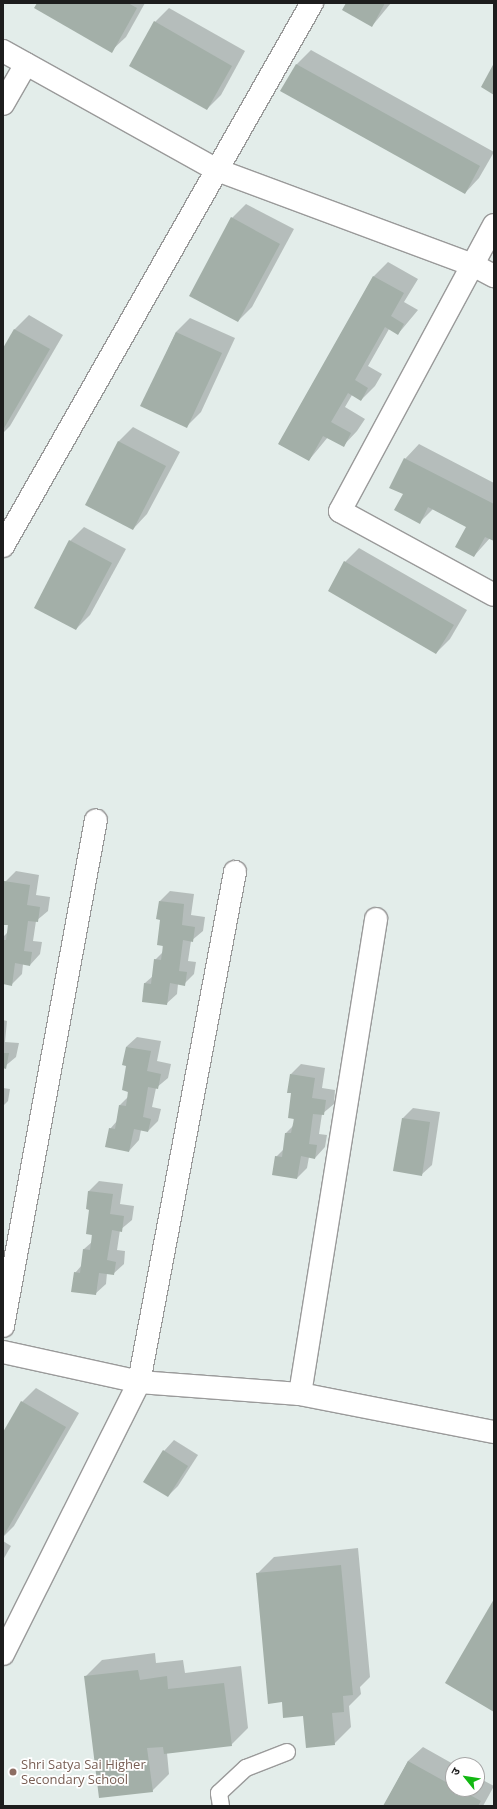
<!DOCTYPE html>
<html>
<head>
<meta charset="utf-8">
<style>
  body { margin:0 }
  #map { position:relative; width:497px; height:1809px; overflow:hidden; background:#e3edea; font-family:"Open Sans","Noto Sans Devanagari",sans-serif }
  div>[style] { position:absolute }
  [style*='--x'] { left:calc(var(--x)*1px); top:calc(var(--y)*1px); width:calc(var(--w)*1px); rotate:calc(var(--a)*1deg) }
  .shadow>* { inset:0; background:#0003 }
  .building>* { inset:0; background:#a3afa8 }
  .roads { filter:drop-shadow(1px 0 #9a9a9a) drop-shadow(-1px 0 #9a9a9a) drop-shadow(0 1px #9a9a9a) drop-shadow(0 -1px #9a9a9a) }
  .service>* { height:16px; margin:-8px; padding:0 8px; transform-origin:8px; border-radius:8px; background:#fff }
  .minor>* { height:22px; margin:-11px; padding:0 11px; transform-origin:11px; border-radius:11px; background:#fff }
  .dots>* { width:11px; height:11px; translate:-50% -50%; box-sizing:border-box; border:2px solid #fff; border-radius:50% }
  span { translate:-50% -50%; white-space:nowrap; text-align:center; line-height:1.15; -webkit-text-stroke:3.5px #fff; paint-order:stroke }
  .education-label { font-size:13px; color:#785e54 }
  .left { translate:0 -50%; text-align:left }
  .frame { position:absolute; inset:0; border:4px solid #1d1d1d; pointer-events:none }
  .north { position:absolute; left:445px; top:1757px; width:40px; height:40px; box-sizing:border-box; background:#fff; border:1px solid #a5a5a5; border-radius:50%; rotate:300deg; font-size:11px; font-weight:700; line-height:16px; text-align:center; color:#1d1d1d }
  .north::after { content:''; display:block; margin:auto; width:14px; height:18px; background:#12b812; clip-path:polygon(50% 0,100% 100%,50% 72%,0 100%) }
</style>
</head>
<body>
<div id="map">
  <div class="shadow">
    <i style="clip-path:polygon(38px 3px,145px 3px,126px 37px,111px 51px)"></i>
    <i style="clip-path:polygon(347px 3px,391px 3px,372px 26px)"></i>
    <i style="clip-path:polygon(169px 8px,245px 51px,221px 95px,207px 109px,155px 22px)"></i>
    <i style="clip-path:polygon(311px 50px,494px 152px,479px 178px,465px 193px,282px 91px,297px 64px)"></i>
    <i style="clip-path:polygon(246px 204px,294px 229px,252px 307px,238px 321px,232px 218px)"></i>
    <i style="clip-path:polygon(388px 262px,418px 279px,404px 302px,418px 310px,398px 334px,389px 329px,368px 366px,382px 374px,375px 386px,361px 400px,352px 395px,345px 407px,365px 419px,357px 431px,343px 446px,328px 437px,309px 460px,279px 444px,374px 276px)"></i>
    <i style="clip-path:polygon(29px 315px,63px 335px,10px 426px,3px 433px,3px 350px,15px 329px)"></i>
    <i style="clip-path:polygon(190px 318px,235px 338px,201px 412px,187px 426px,142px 406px,176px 332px)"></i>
    <i style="clip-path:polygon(133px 427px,180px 452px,147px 514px,133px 529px,87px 504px,119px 441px)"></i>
    <i style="clip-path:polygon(419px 444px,494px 483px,494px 540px,490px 538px,474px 556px,467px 526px,433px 509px,420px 522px,404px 494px,405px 459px)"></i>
    <i style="clip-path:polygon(84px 527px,126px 549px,90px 615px,76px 629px,70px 541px)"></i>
    <i style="clip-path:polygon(359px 548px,467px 610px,450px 639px,436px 653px,345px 562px)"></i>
    <i style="clip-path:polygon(16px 871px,39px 875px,36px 895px,50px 897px,48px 911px,36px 921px,33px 941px,42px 942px,40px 954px,30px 965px,23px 964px,22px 974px,11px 985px,3px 983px,3px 937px,8px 932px,7px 899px,3px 899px,5px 882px)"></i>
    <i style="clip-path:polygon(170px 891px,194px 894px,191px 915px,205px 917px,203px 931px,191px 941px,188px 961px,196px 962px,194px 974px,184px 984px,178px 984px,177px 994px,166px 1004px,143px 1001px,145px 983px,153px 976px,155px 960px,163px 952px,160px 901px)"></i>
    <i style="clip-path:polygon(3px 1020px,7px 1021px,5px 1042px,19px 1043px,16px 1057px,4px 1067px,3px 1078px)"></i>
    <i style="clip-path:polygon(137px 1037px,161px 1041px,157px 1061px,171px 1064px,168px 1078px,156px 1088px,152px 1107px,161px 1109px,158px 1121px,148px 1131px,141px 1130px,139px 1140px,129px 1151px,110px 1129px,117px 1121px,120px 1105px,128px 1097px,126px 1047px)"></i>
    <i style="clip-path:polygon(301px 1064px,325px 1068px,322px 1088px,335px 1090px,334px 1104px,322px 1114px,319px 1134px,327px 1135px,325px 1147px,315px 1158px,309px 1157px,307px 1168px,297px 1178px,276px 1157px,284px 1149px,286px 1133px,294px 1125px,291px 1074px)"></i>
    <i style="clip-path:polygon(3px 1088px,10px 1089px,8px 1101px,3px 1106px)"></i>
    <i style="clip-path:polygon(413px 1108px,440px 1112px,432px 1165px,421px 1175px,403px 1118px)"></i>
    <i style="clip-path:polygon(99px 1181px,123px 1184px,120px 1204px,134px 1206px,132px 1220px,120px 1230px,117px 1250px,125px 1251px,124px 1264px,113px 1274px,107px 1273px,106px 1284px,95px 1294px,75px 1273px,82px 1265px,84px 1249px,92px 1242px,91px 1209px,87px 1208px,89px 1191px)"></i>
    <i style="clip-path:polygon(36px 1388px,79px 1413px,14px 1526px,3px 1537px,3px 1434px,22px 1402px)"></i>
    <i style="clip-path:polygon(174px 1440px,198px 1455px,178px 1486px,168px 1496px,164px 1451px)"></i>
    <i style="clip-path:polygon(3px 1541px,11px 1546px,3px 1560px)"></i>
    <i style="clip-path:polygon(358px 1548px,370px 1677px,360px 1687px,361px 1694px,349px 1706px,351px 1727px,334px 1744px,304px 1715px,283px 1701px,257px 1574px,274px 1557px)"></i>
    <i style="clip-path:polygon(155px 1653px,156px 1663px,183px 1660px,185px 1673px,241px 1666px,248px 1728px,231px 1745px,167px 1753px,169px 1774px,152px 1791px,85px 1677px,102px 1660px)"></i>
    <i style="clip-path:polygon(423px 1747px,455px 1765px,453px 1765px,453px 1789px,477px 1789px,477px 1777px,494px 1786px,483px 1806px,384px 1806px,408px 1761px)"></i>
  </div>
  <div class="building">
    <i style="clip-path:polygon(37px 3px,128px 3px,137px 8px,112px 53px,34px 8px)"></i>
    <i style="clip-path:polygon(346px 3px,385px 3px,372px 27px,342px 10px)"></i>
    <i style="clip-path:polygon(154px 21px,232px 66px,207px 110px,129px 66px)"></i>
    <i style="clip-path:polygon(494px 63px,494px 95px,481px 87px)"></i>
    <i style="clip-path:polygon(296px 64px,480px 166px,465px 194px,280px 91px)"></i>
    <i style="clip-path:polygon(231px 217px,280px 244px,238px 322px,189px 296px)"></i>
    <i style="clip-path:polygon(373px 276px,404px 293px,391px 316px,404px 324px,398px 335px,385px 327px,355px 380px,368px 388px,361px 401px,348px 393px,331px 422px,351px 433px,344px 447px,323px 436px,309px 461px,278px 444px)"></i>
    <i style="clip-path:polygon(14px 329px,50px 349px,3px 430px,3px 348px)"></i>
    <i style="clip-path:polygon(176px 332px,222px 353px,187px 428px,140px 406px)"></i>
    <i style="clip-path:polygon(118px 441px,166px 466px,133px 530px,85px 505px)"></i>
    <i style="clip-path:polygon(404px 458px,494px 504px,494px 541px,485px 537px,474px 557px,455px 547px,466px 527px,428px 507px,420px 524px,394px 510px,403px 494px,389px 488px)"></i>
    <i style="clip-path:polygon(69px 540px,112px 563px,76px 630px,34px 608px)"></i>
    <i style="clip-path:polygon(344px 561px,454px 625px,436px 654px,328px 591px)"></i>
    <i style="clip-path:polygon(4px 881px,30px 885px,27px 905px,40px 907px,38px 922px,28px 921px,24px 951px,32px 952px,30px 966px,15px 963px,12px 986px,3px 984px,3px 940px,6px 940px,8px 925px,3px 925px)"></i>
    <i style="clip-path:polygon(159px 901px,184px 904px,182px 925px,195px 927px,193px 942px,183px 940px,179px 971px,187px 972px,185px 986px,170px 983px,167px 1005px,142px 1002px,144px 983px,151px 984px,154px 959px,161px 960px,163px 946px,157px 945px,160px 920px,156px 919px)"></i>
    <i style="clip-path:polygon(126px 1047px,151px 1051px,147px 1071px,161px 1074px,158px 1089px,148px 1087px,143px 1117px,151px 1119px,148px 1132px,134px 1129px,129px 1152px,105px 1147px,109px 1128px,115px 1129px,119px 1105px,126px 1106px,128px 1092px,122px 1090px,126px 1066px,122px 1065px)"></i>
    <i style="clip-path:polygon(3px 1053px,9px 1053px,6px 1069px,3px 1068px)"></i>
    <i style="clip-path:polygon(290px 1074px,315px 1078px,312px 1098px,326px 1100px,324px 1115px,313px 1114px,309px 1144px,317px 1145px,315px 1159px,301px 1156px,297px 1179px,272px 1175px,275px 1156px,282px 1157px,285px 1133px,291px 1133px,294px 1119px,288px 1118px,291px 1093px,287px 1093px)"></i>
    <i style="clip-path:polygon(402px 1118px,430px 1122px,422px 1176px,393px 1171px)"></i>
    <i style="clip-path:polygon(88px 1191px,113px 1194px,110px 1214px,124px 1216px,122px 1232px,112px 1230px,107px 1260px,116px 1262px,114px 1275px,99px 1273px,96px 1295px,71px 1292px,74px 1272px,80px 1273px,83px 1249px,90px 1250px,92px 1235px,86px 1234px,89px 1210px,86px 1209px)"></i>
    <i style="clip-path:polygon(21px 1401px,66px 1427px,3px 1537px,3px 1432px)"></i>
    <i style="clip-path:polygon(163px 1450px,188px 1466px,168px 1497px,143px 1482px)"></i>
    <i style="clip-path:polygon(341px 1565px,353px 1695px,343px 1696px,344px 1712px,332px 1713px,335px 1745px,306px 1748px,303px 1716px,283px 1718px,282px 1702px,268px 1704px,256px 1573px)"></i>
    <i style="clip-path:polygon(494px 1599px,494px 1712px,445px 1683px)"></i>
    <i style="clip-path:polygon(138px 1670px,140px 1680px,167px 1676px,168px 1689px,224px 1683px,232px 1746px,164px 1754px,163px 1747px,147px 1748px,153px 1792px,99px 1798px,84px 1676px)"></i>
    <i style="clip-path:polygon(408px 1761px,453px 1786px,453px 1789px,459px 1789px,481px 1801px,478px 1806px,383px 1806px)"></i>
  </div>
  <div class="roads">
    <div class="service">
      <i style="--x:221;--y:1806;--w:13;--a:-99"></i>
      <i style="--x:219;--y:1793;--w:37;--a:-43"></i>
      <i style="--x:246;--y:1768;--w:44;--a:-21.3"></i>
    </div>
    <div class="minor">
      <i style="--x:3;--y:51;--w:245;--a:29.1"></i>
      <i style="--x:217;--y:170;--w:273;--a:20.4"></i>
      <i style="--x:473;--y:265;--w:24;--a:28"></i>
      <i style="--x:3;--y:104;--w:46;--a:-60.1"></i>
      <i style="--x:494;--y:225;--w:325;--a:118.3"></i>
      <i style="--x:340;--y:511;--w:175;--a:28.6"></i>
      <i style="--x:3;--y:546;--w:625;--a:-60.36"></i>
      <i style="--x:3;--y:1326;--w:514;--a:-79.59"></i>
      <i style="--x:3;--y:1352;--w:139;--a:12.4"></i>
      <i style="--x:139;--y:1382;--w:161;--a:4.3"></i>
      <i style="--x:300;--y:1394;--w:198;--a:11.1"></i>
      <i style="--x:300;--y:1394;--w:481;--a:-80.9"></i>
      <i style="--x:3;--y:1654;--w:304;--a:-63.4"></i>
      <i style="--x:139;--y:1382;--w:519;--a:-79.34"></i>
    </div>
  </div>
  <div class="dots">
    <i style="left:13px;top:1772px;background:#8d6e63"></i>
  </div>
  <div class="education-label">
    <span class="left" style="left:21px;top:1772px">Shri Satya Sai Higher<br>Secondary School</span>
  </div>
  <div class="frame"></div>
  <div class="north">उ</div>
</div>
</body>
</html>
